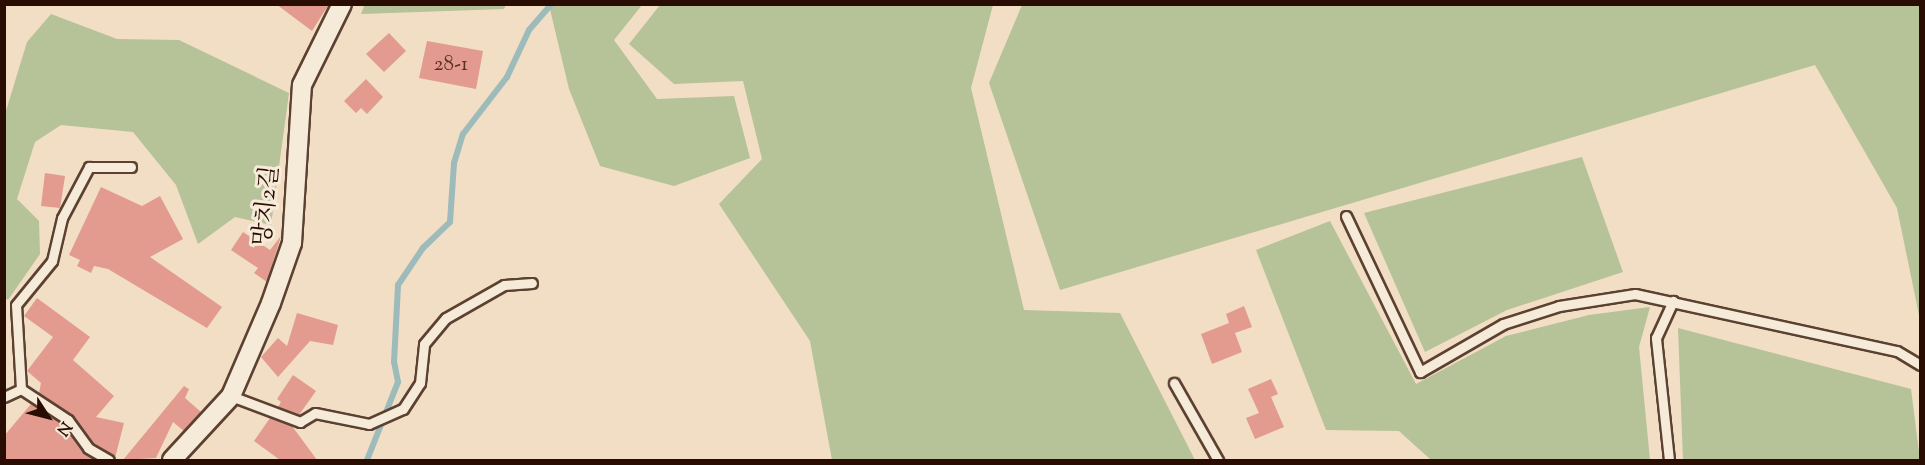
<!DOCTYPE html>
<html>
<head>
<meta charset="utf-8">
<style>
  body { margin:0 }
  #map { position:relative; width:1925px; height:465px; overflow:hidden; background:#f1dec4; font-family:"Sorts Mill Goudy","Noto Serif KR",serif }
  div>[style] { position:absolute }
  [style*='--x'] { left:calc(var(--x)*1px); top:calc(var(--y)*1px); width:calc(var(--w)*1px); rotate:calc(var(--a)*1deg) }
  .green>* { inset:0; background:#b6c297 }
  .stream>* { height:6px; margin:-3px; padding:0 3px; transform-origin:3px; border-radius:3px; background:#9cbbba }
  .building>* { inset:0; background:#e29b8e }
  .roads { filter:drop-shadow(2px 0 #5c4132) drop-shadow(-2px 0 #5c4132) drop-shadow(0 2px #5c4132) drop-shadow(0 -2px #5c4132) }
  .service>* { height:9px; margin:-4.5px; padding:0 4.5px; transform-origin:4.5px; border-radius:4.5px; background:#f6ead9 }
  .minor>* { height:18px; margin:-9px; padding:0 9px; transform-origin:9px; border-radius:9px; background:#f6ead9 }
  span { translate:-50% -50%; white-space:nowrap; text-align:center; line-height:1.15; -webkit-text-stroke:6px #f6ead9; paint-order:stroke }
  .number-label { font-size:21px; color:#583025 }
  .number-label span { -webkit-text-stroke-width:0 }
  .street-label { font-size:24px; color:#2a0d02 }
  .frame { position:absolute; inset:0; border:6px solid #2a0d02; pointer-events:none }
  .north { position:absolute; left:18px; top:387px; width:60px; height:60px; -webkit-text-stroke:4px #f6ead9; paint-order:stroke; rotate:126deg; font-size:16px; font-weight:700; line-height:24px; text-align:center; color:#2a0d02 }
  .north::after { content:''; display:block; margin:auto; width:21px; height:27px; background:#2a0d02; clip-path:polygon(50% 0,100% 100%,50% 72%,0 100%) }
</style>
</head>
<body>
<div id="map">
  <div class="green">
    <i style="clip-path:polygon(365px 4px,506px 4px,506px 5px,504px 9px,361px 14px)"></i>
    <i style="clip-path:polygon(549px 5px,642px 5px,614px 40px,657px 99px,734px 96px,750px 158px,674px 186px,600px 166px,569px 89px)"></i>
    <i style="clip-path:polygon(660px 5px,993px 5px,971px 88px,1024px 310px,1120px 313px,1195px 460px,832px 460px,810px 341px,719px 204px,762px 159px,743px 81px,674px 84px,629px 44px)"></i>
    <i style="clip-path:polygon(1022px 5px,1920px 5px,1920px 320px,1897px 208px,1815px 65px,1060px 290px,989px 83px)"></i>
    <i style="clip-path:polygon(51px 14px,117px 39px,179px 40px,289px 93px,271px 225px,235px 217px,198px 244px,176px 185px,133px 132px,61px 125px,35px 142px,17px 199px,39px 221px,40px 254px,8px 300px,5px 298px,5px 114px,27px 42px)"></i>
    <i style="clip-path:polygon(1582px 157px,1623px 272px,1507px 310px,1425px 352px,1364px 213px)"></i>
    <i style="clip-path:polygon(1330px 221px,1416px 384px,1506px 336px,1589px 315px,1650px 307px,1639px 347px,1650px 460px,1431px 460px,1399px 431px,1326px 430px,1256px 250px)"></i>
    <i style="clip-path:polygon(1678px 328px,1911px 389px,1920px 460px,1683px 460px)"></i>
  </div>
  <div class="stream">
    <i style="--x:367;--y:460;--w:84;--a:-68.3"></i>
    <i style="--x:398;--y:382;--w:20;--a:-101"></i>
    <i style="--x:394;--y:362;--w:77;--a:-87"></i>
    <i style="--x:398;--y:285;--w:45;--a:-56"></i>
    <i style="--x:423;--y:248;--w:37;--a:-44"></i>
    <i style="--x:450;--y:222;--w:59;--a:-86.1"></i>
    <i style="--x:454;--y:163;--w:30;--a:-73"></i>
    <i style="--x:463;--y:134;--w:72;--a:-52.3"></i>
    <i style="--x:507;--y:77;--w:52;--a:-64.9"></i>
    <i style="--x:529;--y:30;--w:35;--a:-49"></i>
  </div>
  <div class="building">
    <i style="clip-path:polygon(276px 4px,329px 4px,312px 31px)"></i>
    <i style="clip-path:polygon(389px 33px,406px 51px,384px 72px,366px 54px)"></i>
    <i style="clip-path:polygon(427px 41px,483px 51px,476px 89px,419px 78px)"></i>
    <i style="clip-path:polygon(366px 79px,383px 97px,367px 114px,361px 108px,356px 113px,344px 101px)"></i>
    <i style="clip-path:polygon(45px 173px,65px 176px,60px 208px,41px 206px)"></i>
    <i style="clip-path:polygon(101px 187px,142px 206px,160px 196px,183px 239px,150px 257px,222px 307px,207px 328px,108px 269px,94px 266px,91px 273px,77px 266px,80px 260px,69px 255px)"></i>
    <i style="clip-path:polygon(243px 232px,270px 250px,281px 236px,267px 282px,254px 273px,258px 268px,231px 250px)"></i>
    <i style="clip-path:polygon(37px 298px,90px 337px,73px 360px,114px 396px,96px 417px,124px 423px,115px 458px,93px 443px,72px 415px,39px 393px,41px 383px,27px 371px,53px 337px,24px 316px)"></i>
    <i style="clip-path:polygon(1244px 306px,1252px 327px,1235px 333px,1242px 352px,1212px 364px,1201px 334px,1229px 323px,1226px 314px)"></i>
    <i style="clip-path:polygon(297px 313px,338px 325px,333px 345px,310px 341px,278px 377px,261px 357px,278px 338px,287px 346px)"></i>
    <i style="clip-path:polygon(293px 375px,316px 391px,299px 415px,278px 407px,281px 402px,277px 399px)"></i>
    <i style="clip-path:polygon(1271px 379px,1278px 394px,1271px 397px,1284px 427px,1255px 439px,1246px 418px,1259px 413px,1248px 389px)"></i>
    <i style="clip-path:polygon(184px 386px,189px 389px,185px 398px,201px 412px,184px 431px,173px 422px,156px 458px,123px 460px)"></i>
    <i style="clip-path:polygon(31px 404px,63px 425px,83px 452px,96px 460px,4px 460px,4px 436px)"></i>
    <i style="clip-path:polygon(270px 418px,292px 426px,317px 460px,280px 460px,254px 441px)"></i>
  </div>
  <div class="roads">
    <div class="service">
      <i style="--x:1346;--y:216;--w:173;--a:64.6"></i>
      <i style="--x:1420;--y:372;--w:96;--a:-30"></i>
      <i style="--x:1503;--y:324;--w:59;--a:-17.8"></i>
      <i style="--x:1559;--y:306;--w:77;--a:-9"></i>
      <i style="--x:1635;--y:294;--w:268;--a:12.3"></i>
      <i style="--x:1897;--y:351;--w:27;--a:31"></i>
      <i style="--x:1174;--y:383;--w:89;--a:60.3"></i>
      <i style="--x:21;--y:389;--w:56;--a:33.4"></i>
      <i style="--x:68;--y:420;--w:34;--a:54"></i>
      <i style="--x:88;--y:448;--w:24;--a:30"></i>
      <i style="--x:231;--y:396;--w:74;--a:20.6"></i>
      <i style="--x:300;--y:422;--w:17;--a:-31"></i>
      <i style="--x:315;--y:413;--w:55;--a:11.5"></i>
      <i style="--x:369;--y:424;--w:37;--a:-24"></i>
      <i style="--x:403;--y:409;--w:31;--a:-57"></i>
      <i style="--x:420;--y:383;--w:39;--a:-84"></i>
      <i style="--x:424;--y:344;--w:34;--a:-50"></i>
      <i style="--x:446;--y:318;--w:67;--a:-29.6"></i>
      <i style="--x:504;--y:285;--w:28;--a:-4"></i>
      <i style="--x:4;--y:397;--w:19;--a:-25"></i>
      <i style="--x:21;--y:389;--w:84;--a:-93.4"></i>
      <i style="--x:16;--y:305;--w:57;--a:-50.7"></i>
      <i style="--x:52;--y:261;--w:44;--a:-76.9"></i>
      <i style="--x:62;--y:218;--w:58;--a:-62.1"></i>
      <i style="--x:89;--y:167;--w:42;--a:0"></i>
      <i style="--x:1669;--y:460;--w:123;--a:-96.1"></i>
      <i style="--x:1656;--y:338;--w:41;--a:-65.3"></i>
    </div>
    <div class="minor">
      <i style="--x:172;--y:460;--w:87;--a:-47.3"></i>
      <i style="--x:231;--y:396;--w:101;--a:-66.7"></i>
      <i style="--x:271;--y:303;--w:64;--a:-70.7"></i>
      <i style="--x:292;--y:243;--w:158;--a:-86.4"></i>
      <i style="--x:302;--y:85;--w:90;--a:-63.7"></i>
    </div>
  </div>
  <div class="number-label">
    <span style="left:451px;top:65px">28-1</span>
  </div>
  <div class="street-label">
    <span style="left:268px;top:206px;rotate:-84deg">망치2길</span>
  </div>
  <div class="frame"></div>
  <div class="north">N</div>
</div>
</body>
</html>
